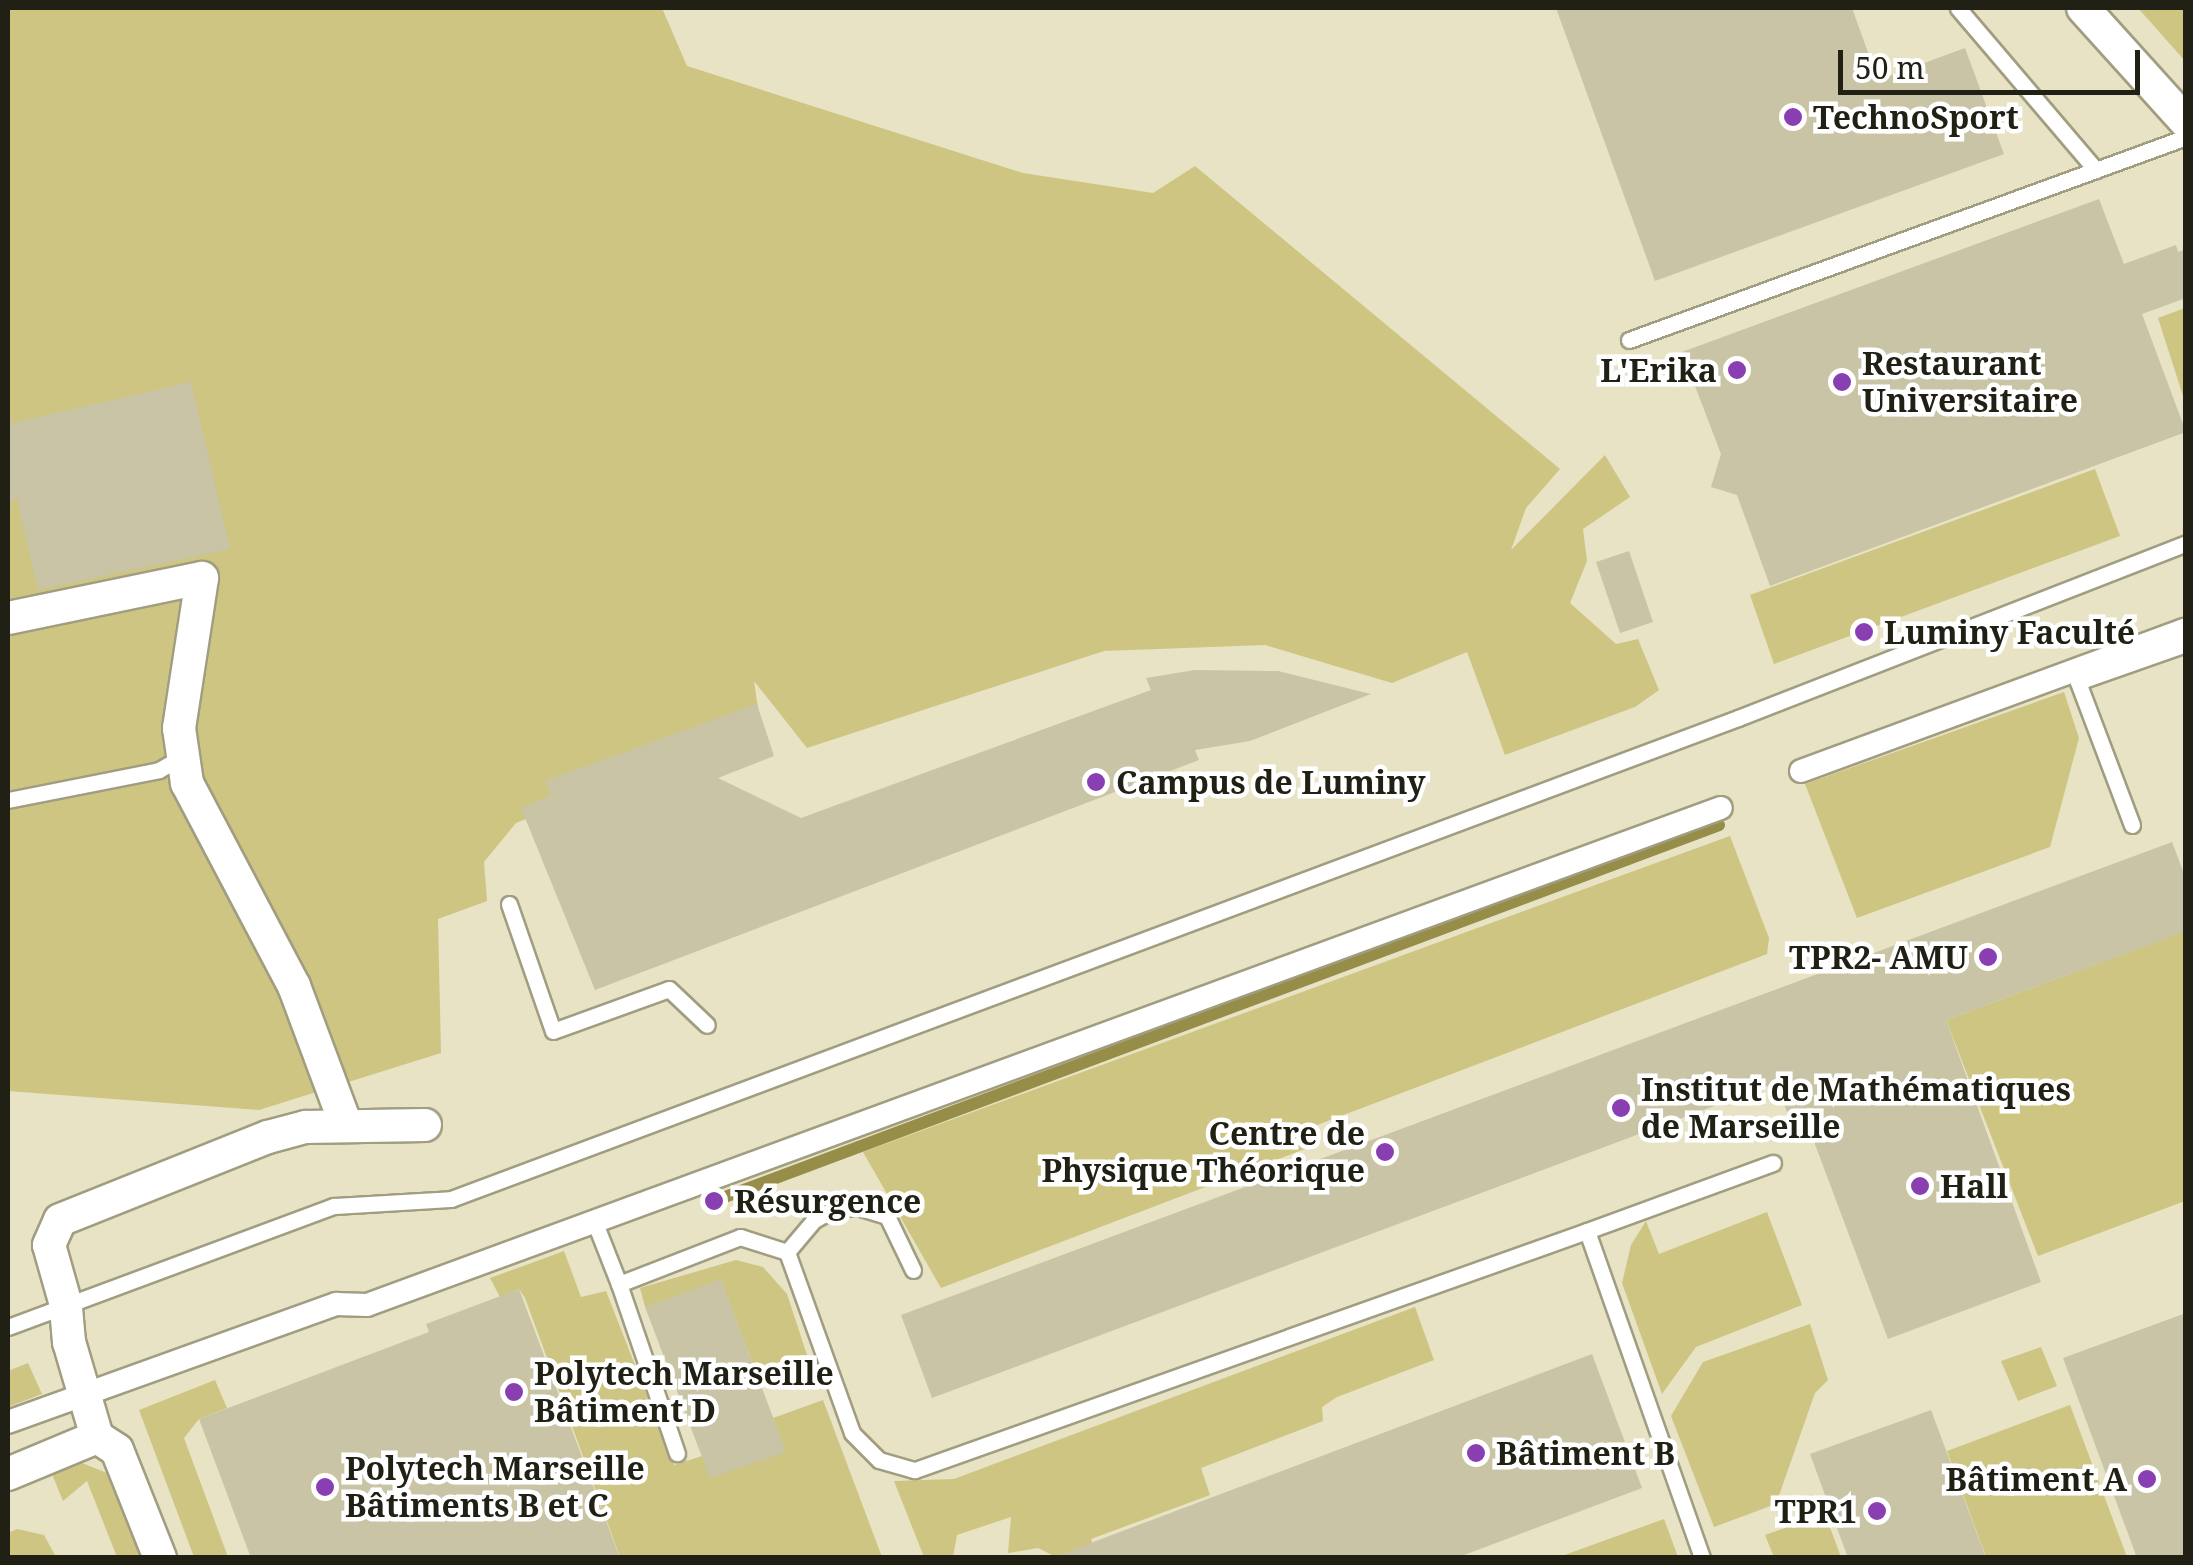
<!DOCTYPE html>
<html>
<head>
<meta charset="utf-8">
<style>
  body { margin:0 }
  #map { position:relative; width:2193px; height:1565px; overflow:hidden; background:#e7e3c4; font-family:"Noto Serif",serif }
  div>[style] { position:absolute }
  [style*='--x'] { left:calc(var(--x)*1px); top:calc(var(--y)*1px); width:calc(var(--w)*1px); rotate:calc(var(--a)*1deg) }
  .green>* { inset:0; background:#cec582 }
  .stream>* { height:12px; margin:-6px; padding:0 6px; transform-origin:6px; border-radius:6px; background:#968d48 }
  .building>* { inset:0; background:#c8c4a5 }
  .roads { filter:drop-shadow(2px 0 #a19d80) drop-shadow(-2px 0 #a19d80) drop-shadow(0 2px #a19d80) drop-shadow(0 -2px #a19d80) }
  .service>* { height:15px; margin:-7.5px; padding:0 7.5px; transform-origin:7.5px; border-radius:7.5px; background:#fff }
  .pedestrian>* { height:22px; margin:-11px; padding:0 11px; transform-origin:11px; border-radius:11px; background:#fff }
  .minor>* { height:32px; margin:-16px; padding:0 16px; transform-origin:16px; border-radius:16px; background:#fff }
  .dots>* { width:28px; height:28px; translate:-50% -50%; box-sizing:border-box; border:5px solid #fff; border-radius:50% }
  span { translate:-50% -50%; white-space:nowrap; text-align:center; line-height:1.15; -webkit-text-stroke:9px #fff; paint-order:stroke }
  .poi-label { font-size:32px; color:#212014; font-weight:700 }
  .left { translate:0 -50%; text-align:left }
  .right { translate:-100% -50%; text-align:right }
  .frame { position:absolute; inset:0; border:10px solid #212014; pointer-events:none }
  .scale { position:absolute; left:1838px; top:50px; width:302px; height:45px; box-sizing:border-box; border:5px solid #212014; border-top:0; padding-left:12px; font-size:30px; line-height:35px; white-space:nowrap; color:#212014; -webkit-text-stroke:8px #fff; paint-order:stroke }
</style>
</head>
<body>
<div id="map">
  <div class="green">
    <i style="clip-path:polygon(8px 8px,662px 8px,687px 66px,1023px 173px,1153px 193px,1195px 166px,1560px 469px,1526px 508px,1511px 550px,1605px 455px,1630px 497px,1583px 529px,1587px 561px,1570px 603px,1616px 644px,1638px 639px,1659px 690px,1635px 707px,1505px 755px,1467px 652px,1392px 683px,1265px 645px,1104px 651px,807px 748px,754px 681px,760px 722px,516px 823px,484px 862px,487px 901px,438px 919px,441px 1053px,259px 1110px,8px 1091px)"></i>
    <i style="clip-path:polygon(2138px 8px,2185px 8px,2185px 61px)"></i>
    <i style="clip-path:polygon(2185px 308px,2186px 308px,2185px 402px,2158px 318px)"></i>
    <i style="clip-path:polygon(2095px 469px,2120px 536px,1774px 664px,1750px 595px)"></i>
    <i style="clip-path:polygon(2064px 692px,2079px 738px,2050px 847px,1857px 918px,1805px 784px)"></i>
    <i style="clip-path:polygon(1730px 836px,1769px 938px,1767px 954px,1312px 1127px,1318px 1144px,941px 1288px,863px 1152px)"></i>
    <i style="clip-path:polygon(2185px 931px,2185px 1201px,2038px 1256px,1946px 1020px)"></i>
    <i style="clip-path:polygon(1767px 1212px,1802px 1305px,1696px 1347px,1662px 1394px,1622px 1283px,1631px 1245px,1646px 1221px,1659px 1254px)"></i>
    <i style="clip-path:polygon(564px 1251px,581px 1297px,606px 1291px,674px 1465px,702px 1456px,785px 1451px,773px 1418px,823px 1400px,882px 1557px,620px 1557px,525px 1298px,519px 1289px,500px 1297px,490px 1278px)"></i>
    <i style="clip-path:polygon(736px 1260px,763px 1267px,787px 1294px,807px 1355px,756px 1372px,721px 1280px,645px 1307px,640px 1288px)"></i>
    <i style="clip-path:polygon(1415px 1307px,1434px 1360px,1337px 1397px,1322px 1407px,1323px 1421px,1201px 1468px,1210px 1495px,1091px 1539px,1097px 1557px,1056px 1557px,1038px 1548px,1008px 1553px,1011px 1517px,957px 1535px,953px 1557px,924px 1557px,894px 1481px,954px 1479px)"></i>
    <i style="clip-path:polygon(1810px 1324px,1828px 1380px,1815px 1393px,1776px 1504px,1714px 1527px,1671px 1416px,1703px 1362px)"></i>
    <i style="clip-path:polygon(2041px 1347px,2057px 1386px,2018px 1401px,2001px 1361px)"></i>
    <i style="clip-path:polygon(28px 1363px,42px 1394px,8px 1407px,8px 1371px)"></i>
    <i style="clip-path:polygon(215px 1380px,227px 1408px,199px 1419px,184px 1438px,228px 1557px,194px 1557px,139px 1410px)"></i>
    <i style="clip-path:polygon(2070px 1405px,2127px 1557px,1986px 1557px,1947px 1451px)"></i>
    <i style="clip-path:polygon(77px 1461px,117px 1477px,147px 1557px,117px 1557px,87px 1481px,63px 1501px,50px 1469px)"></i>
    <i style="clip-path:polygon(1825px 1514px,1841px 1557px,1774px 1557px,1765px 1535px)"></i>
    <i style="clip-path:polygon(1664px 1519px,1678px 1557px,1559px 1557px)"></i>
    <i style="clip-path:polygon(17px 1529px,44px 1535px,56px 1557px,8px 1557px,8px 1533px)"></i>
  </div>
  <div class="stream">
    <i style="--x:714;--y:1201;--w:1073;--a:-20.51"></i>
  </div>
  <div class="building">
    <i style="clip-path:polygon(1556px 8px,1852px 8px,1878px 80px,1965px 48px,2004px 154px,1655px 281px)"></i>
    <i style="clip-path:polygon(2099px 199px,2124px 264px,2176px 245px,2178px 252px,2186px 249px,2186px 298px,2142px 314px,2186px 432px,1770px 586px,1737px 495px,1711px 487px,1721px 454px,1682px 352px)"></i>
    <i style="clip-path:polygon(191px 382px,230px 549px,38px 590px,17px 499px,8px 501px,8px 424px)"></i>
    <i style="clip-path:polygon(1629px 551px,1653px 622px,1620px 633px,1596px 562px)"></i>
    <i style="clip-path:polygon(1195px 670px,1278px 671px,1371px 694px,1250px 741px,1195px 750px,1199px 760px,595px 990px,521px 808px,551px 795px,545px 781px,757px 704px,774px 756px,718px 778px,801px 818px,1151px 690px,1146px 678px)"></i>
    <i style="clip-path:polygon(2172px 842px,2186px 879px,2186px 931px,1946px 1020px,2041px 1282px,1888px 1339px,1804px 1115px,1790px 1120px,1776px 1083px,932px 1398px,901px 1315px)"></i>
    <i style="clip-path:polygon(721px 1279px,786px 1452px,710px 1478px,645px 1307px)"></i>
    <i style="clip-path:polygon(519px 1289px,620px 1558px,251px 1558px,199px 1419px,429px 1332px,426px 1324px)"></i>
    <i style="clip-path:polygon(2186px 1313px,2186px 1558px,2137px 1558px,2063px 1358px)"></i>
    <i style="clip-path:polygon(1592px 1354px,1642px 1488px,1456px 1558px,1051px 1558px)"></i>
    <i style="clip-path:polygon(1931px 1410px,1986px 1558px,1848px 1558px,1810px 1454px)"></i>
  </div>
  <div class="roads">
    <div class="service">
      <i style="--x:1958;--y:8;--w:213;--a:49.6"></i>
      <i style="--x:1629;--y:340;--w:593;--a:-20.02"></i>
      <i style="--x:8;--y:800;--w:154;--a:-11.2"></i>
      <i style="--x:159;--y:770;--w:28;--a:-30"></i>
      <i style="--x:2132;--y:825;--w:153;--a:-110.7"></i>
      <i style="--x:2078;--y:682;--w:114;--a:-19.4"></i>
      <i style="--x:509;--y:904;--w:134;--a:70.9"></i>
      <i style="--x:553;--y:1031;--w:123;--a:-19.9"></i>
      <i style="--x:669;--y:989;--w:52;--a:43.5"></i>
      <i style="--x:595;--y:1223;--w:66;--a:68.5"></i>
      <i style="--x:619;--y:1284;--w:130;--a:-21.2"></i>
      <i style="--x:740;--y:1237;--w:49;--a:17.7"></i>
      <i style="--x:1587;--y:1231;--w:198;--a:-20.1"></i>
      <i style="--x:913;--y:1270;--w:60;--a:-115.7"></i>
      <i style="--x:887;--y:1216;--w:30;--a:-163"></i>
      <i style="--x:858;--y:1207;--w:24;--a:175"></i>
      <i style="--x:834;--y:1209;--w:23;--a:151"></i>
      <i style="--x:814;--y:1220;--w:42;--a:130.2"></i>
      <i style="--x:787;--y:1252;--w:192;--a:70.2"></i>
      <i style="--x:852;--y:1433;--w:38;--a:45"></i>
      <i style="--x:879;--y:1460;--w:37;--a:16"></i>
      <i style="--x:915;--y:1470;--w:713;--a:-19.58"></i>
      <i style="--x:1587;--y:1231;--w:347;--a:70.6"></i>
      <i style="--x:619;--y:1284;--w:179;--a:71.1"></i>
      <i style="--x:8;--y:1327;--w:348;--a:-20.4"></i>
      <i style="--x:334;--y:1206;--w:117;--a:-3.4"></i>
      <i style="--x:451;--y:1199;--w:1374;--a:-20.49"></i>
      <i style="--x:1738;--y:718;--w:481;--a:-21.3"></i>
    </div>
    <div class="pedestrian">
      <i style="--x:1801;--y:771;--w:410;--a:-20.2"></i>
      <i style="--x:8;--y:1422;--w:349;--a:-19.8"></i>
      <i style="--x:336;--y:1304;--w:31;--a:2"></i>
      <i style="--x:367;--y:1305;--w:1442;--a:-20.16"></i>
    </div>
    <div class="minor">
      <i style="--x:2083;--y:8;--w:154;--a:47.9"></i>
      <i style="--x:8;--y:618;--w:198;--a:-11.7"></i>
      <i style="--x:202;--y:578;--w:152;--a:98.7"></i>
      <i style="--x:179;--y:728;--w:56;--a:81.7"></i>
      <i style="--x:187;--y:783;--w:229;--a:62.2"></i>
      <i style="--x:294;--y:986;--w:148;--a:69.5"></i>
      <i style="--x:8;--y:1474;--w:96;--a:-22.6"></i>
      <i style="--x:160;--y:1558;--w:116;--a:-111.7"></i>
      <i style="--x:117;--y:1450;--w:24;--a:-147"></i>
      <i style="--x:97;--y:1437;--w:99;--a:-106.4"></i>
      <i style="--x:69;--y:1342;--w:37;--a:-95"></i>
      <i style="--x:66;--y:1305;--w:62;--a:-105.8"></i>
      <i style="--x:49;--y:1245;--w:27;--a:-66"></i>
      <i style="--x:60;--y:1220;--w:224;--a:-21.8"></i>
      <i style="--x:268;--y:1137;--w:39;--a:-15"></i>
      <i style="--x:306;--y:1127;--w:119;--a:-1"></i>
    </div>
  </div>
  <div class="dots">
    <i style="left:1793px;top:117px;background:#893fb1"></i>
    <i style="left:1737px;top:370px;background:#893fb1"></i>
    <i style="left:1842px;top:382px;background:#893fb1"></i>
    <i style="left:1864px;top:632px;background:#893fb1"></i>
    <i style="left:1096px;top:782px;background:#893fb1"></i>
    <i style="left:1988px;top:957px;background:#893fb1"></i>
    <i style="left:1621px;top:1108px;background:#893fb1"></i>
    <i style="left:1385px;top:1152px;background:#893fb1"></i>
    <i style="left:1920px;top:1186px;background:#893fb1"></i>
    <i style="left:714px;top:1201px;background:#893fb1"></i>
    <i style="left:514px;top:1392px;background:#893fb1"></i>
    <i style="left:1476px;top:1453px;background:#893fb1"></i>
    <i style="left:2147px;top:1479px;background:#893fb1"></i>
    <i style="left:325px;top:1487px;background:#893fb1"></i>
    <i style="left:1877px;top:1511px;background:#893fb1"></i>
  </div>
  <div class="poi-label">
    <span class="left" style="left:1813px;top:117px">TechnoSport</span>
    <span class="left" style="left:1862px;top:382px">Restaurant<br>Universitaire</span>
    <span class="right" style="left:1717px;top:370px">L'Erika</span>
    <span class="left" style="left:1884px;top:632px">Luminy Faculté</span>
    <span class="left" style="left:1116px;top:782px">Campus de Luminy</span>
    <span class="right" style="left:1968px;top:957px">TPR2- AMU</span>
    <span class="left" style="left:1641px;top:1108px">Institut de Mathématiques<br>de Marseille</span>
    <span class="right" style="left:1365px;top:1152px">Centre de<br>Physique Théorique</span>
    <span class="left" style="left:1940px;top:1186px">Hall</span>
    <span class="left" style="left:734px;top:1201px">Résurgence</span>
    <span class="left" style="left:534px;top:1392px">Polytech Marseille<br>Bâtiment D</span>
    <span class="left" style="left:1496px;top:1453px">Bâtiment B</span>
    <span class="left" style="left:345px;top:1487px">Polytech Marseille<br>Bâtiments B et C</span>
    <span class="right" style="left:2127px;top:1479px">Bâtiment A</span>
    <span class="right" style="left:1857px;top:1511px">TPR1</span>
  </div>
  <div class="frame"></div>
  <div class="scale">50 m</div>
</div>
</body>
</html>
